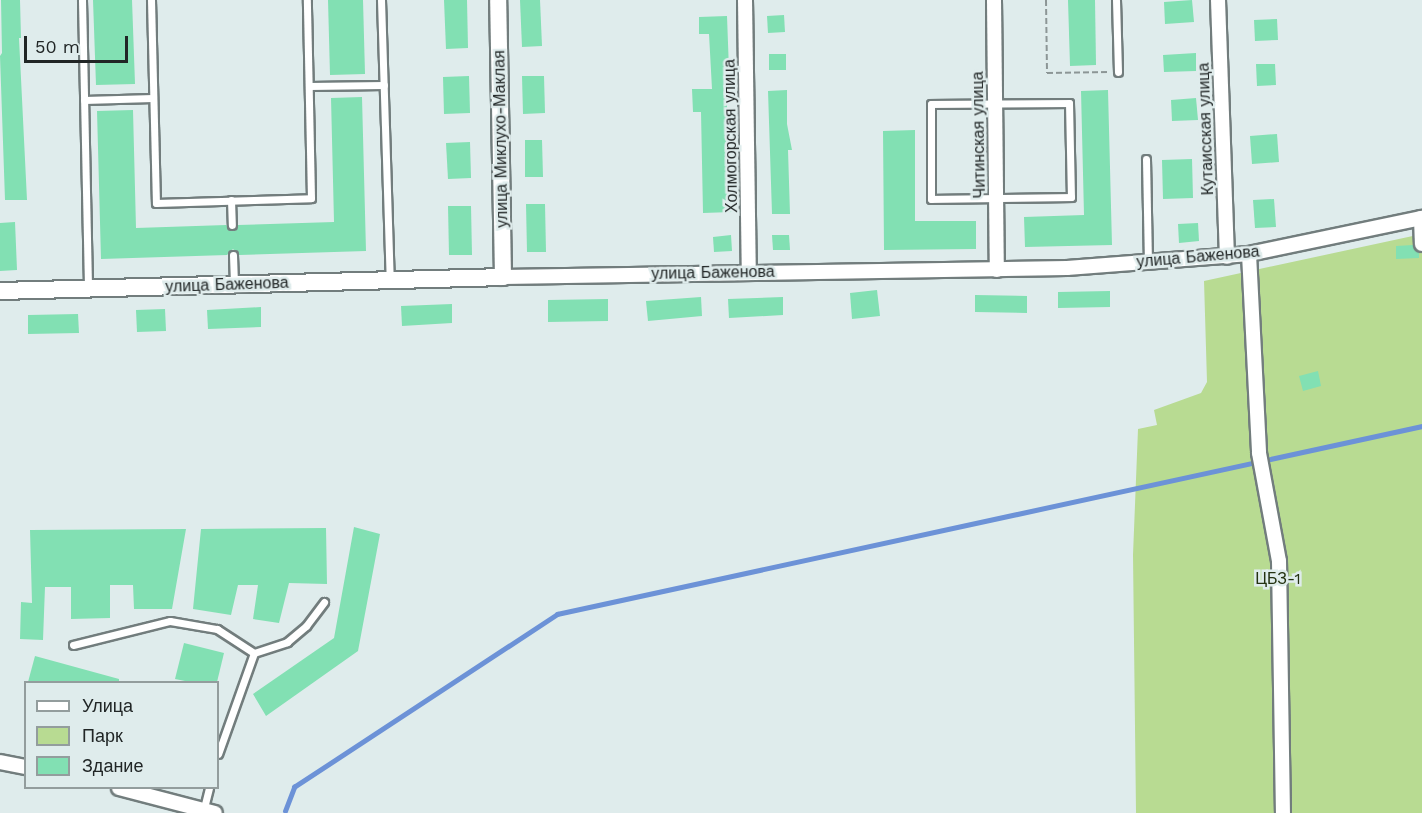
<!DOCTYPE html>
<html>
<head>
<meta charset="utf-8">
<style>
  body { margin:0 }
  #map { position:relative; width:1422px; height:813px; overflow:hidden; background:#dfecec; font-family:"Work Sans",sans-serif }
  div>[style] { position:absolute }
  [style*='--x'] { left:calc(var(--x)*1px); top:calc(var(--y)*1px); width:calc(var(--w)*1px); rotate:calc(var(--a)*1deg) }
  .green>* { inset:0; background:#b8db92 }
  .stream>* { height:4.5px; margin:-2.25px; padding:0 2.25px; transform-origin:2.25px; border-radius:2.25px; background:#6c92d7 }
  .building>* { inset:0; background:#82e0b3 }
  .path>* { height:2px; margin-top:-1px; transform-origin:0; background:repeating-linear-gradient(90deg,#8c9696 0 6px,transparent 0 9px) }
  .roads { filter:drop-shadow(2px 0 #727d7d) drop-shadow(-2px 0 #727d7d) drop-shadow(0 2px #727d7d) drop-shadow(0 -2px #727d7d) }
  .service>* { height:7px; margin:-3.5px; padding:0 3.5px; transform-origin:3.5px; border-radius:3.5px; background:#fff }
  .minor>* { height:14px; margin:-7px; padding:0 7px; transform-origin:7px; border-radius:7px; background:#fff }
  .tertiary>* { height:16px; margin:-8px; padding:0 8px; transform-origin:8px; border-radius:8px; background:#fff }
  span { translate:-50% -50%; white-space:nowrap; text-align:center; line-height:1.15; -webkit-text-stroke:5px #dfecec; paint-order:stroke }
  .street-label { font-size:16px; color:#212626 }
  .park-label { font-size:16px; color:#243211 }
  .legend { position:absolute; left:24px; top:681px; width:195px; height:108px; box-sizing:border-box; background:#dfecec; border:2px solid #939d9d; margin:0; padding:8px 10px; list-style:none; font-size:18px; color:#212626 }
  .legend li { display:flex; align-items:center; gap:12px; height:30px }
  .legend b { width:30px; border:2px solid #939d9d }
  .scale { position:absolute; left:24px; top:36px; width:104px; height:27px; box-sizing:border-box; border:3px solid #212626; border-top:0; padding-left:8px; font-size:18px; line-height:21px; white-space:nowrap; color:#212626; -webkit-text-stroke:4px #dfecec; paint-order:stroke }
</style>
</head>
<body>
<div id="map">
  <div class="green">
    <i style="clip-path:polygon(1422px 234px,1422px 813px,1136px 813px,1133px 555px,1138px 429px,1157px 425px,1154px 410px,1201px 393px,1207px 382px,1204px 281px)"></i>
  </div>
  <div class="stream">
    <i style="--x:285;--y:811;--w:26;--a:-69"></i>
    <i style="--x:294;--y:787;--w:315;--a:-33.3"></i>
    <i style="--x:557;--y:614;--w:885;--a:-12.26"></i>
  </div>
  <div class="building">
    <i style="clip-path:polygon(1px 0,20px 0,21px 38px,19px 38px,27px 200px,5px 200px,0 56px,2px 53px)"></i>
    <i style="clip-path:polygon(93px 0,132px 0,135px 84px,96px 85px)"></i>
    <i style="clip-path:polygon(328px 0,363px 0,365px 74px,330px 75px)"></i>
    <i style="clip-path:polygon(444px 0,467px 0,468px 48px,446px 49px)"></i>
    <i style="clip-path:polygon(520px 0,540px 0,542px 46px,522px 47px)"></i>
    <i style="clip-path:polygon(1068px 0,1095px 0,1096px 65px,1070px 66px)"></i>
    <i style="clip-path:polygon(1192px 0,1194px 22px,1165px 24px,1164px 2px)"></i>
    <i style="clip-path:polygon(784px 15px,785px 32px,768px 33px,767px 16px)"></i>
    <i style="clip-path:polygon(727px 16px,729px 70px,727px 71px,727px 126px,732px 212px,703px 213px,701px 112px,693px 112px,692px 89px,712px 89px,709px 34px,699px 34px,699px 17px)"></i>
    <i style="clip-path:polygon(1277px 19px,1278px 40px,1255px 41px,1254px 20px)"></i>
    <i style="clip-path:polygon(1196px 53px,1196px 71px,1164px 72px,1163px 55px)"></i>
    <i style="clip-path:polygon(769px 54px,786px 54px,786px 70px,769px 70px)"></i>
    <i style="clip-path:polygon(1256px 64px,1275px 64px,1276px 85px,1257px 86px)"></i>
    <i style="clip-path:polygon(469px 76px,470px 113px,444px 114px,443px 77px)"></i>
    <i style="clip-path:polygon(522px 76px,544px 76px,545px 113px,523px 114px)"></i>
    <i style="clip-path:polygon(787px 90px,787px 124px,792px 150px,788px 150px,790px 214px,772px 214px,768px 91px)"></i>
    <i style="clip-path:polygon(1108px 90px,1112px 245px,1025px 247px,1024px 217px,1084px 215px,1081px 91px)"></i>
    <i style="clip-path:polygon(362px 97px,366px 251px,239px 255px,233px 249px,227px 255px,101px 259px,97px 111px,133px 110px,136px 228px,226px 225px,233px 231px,238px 225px,334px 222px,331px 98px)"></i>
    <i style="clip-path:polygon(1196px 98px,1198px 120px,1172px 121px,1171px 100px)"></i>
    <i style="clip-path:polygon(915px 130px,915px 221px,976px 221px,976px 249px,884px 250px,883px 131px)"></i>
    <i style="clip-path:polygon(1277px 134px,1279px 162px,1252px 164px,1250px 136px)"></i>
    <i style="clip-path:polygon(525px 140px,542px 140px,543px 177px,525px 177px)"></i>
    <i style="clip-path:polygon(470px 142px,471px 178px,448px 179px,446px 143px)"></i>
    <i style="clip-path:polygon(1192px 159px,1193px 198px,1163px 199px,1162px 160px)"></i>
    <i style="clip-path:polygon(1274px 199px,1276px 227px,1255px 228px,1253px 200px)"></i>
    <i style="clip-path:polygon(526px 204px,545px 204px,546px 252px,527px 252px)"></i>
    <i style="clip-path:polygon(448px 206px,471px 206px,472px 255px,449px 255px)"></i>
    <i style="clip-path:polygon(15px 222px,17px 270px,0 271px,0 223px)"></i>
    <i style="clip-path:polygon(1198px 223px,1199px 241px,1179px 243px,1178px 224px)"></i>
    <i style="clip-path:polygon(731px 235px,732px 251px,714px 252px,713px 237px)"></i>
    <i style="clip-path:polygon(772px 235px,789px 235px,790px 250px,773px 250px)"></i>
    <i style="clip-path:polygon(1413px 245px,1419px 252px,1419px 258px,1396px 259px,1396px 246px)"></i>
    <i style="clip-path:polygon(877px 290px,880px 316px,852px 319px,850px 293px)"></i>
    <i style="clip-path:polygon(1110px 291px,1110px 307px,1058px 308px,1058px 292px)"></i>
    <i style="clip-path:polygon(975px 295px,1027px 296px,1027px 313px,975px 312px)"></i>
    <i style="clip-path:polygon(701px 297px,702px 316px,648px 321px,646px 301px)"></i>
    <i style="clip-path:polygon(783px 297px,783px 315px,729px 318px,728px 299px)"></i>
    <i style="clip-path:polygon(608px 299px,608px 321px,548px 322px,548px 300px)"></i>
    <i style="clip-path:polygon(452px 304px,452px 323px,402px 326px,401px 306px)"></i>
    <i style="clip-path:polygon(261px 307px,261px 327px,208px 329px,207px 310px)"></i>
    <i style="clip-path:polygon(165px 309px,166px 331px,137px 332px,136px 310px)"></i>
    <i style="clip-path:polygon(78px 314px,79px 333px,28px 334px,28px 315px)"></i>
    <i style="clip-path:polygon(1318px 371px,1321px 386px,1303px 391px,1299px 376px)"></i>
    <i style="clip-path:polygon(354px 527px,380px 534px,358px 651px,266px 716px,253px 694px,334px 638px)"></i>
    <i style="clip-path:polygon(326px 528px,327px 584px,289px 583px,279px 623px,253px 619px,258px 585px,238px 585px,231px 615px,193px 609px,201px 529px)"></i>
    <i style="clip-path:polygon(186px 529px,172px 609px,134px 609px,133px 585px,110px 585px,110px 618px,71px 619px,71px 587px,45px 587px,43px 640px,20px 639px,21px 602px,32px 603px,30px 530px)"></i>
    <i style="clip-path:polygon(184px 643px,224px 653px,217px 682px,190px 682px,175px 679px)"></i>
    <i style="clip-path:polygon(35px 656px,119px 679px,119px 682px,28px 682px)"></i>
  </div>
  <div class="path">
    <i style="--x:1046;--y:0;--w:73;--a:89.2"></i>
    <i style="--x:1047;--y:73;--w:62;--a:-0.9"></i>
  </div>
  <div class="roads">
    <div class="service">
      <i style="--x:82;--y:0;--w:289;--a:88.8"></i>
      <i style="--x:151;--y:0;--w:203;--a:88.6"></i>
      <i style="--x:156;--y:203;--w:155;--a:-1.8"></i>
      <i style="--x:311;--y:198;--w:198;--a:-91.2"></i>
      <i style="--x:381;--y:0;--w:280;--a:88.2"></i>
      <i style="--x:1116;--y:0;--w:72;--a:88.4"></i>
      <i style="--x:309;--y:86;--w:75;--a:-0.8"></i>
      <i style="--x:84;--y:100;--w:69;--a:-1.7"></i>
      <i style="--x:1069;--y:103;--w:94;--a:88.8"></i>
      <i style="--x:1071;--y:197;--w:140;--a:179.2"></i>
      <i style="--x:931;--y:199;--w:95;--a:-90"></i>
      <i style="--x:931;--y:104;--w:138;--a:-0.4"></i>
      <i style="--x:1146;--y:159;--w:104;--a:88.9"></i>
      <i style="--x:231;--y:200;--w:25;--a:88"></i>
      <i style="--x:233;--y:255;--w:29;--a:88"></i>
      <i style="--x:73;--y:645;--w:100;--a:-13.9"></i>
      <i style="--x:170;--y:621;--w:48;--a:9.7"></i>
      <i style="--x:217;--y:629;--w:44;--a:33"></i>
      <i style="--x:254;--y:653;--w:107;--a:109.6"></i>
      <i style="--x:254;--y:653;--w:35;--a:-18"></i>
      <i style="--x:287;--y:642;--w:25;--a:-40"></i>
      <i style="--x:306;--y:626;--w:30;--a:-53"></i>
      <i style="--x:204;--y:808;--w:21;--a:-76"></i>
    </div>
    <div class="minor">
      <i style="--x:745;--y:0;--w:272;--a:89.2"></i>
      <i style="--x:994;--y:0;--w:270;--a:89.4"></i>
      <i style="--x:1218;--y:0;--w:257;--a:88"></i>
      <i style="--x:1421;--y:218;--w:26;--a:88"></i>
      <i style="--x:1249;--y:254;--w:199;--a:87.1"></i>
      <i style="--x:1259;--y:453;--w:110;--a:79.5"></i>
      <i style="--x:1279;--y:561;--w:252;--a:89.1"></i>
      <i style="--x:503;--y:277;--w:564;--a:-0.91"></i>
      <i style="--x:1067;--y:268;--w:183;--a:-4.4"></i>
      <i style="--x:1249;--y:254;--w:177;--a:-11.8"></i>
      <i style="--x:0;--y:762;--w:26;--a:11"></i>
      <i style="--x:119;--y:788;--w:99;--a:14.6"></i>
    </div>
    <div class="tertiary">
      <i style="--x:0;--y:291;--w:503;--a:-1.59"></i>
      <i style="--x:503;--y:277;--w:277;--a:-91"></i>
    </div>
  </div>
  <div class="street-label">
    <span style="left:1206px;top:129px;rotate:-92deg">Кутаисская улица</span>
    <span style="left:979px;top:135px;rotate:-91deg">Читинская улица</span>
    <span style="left:731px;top:136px;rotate:-91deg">Холмогорская улица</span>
    <span style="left:501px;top:139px;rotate:-91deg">улица Миклухо-Маклая</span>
    <span style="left:1198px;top:257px;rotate:-5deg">улица Баженова</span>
    <span style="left:713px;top:273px;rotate:-1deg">улица Баженова</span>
    <span style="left:227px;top:285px;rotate:-2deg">улица Баженова</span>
  </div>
  <div class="park-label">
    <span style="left:1278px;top:579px">ЦБЗ-1</span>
  </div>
  <ul class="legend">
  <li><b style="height:8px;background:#fff"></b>Улица</li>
  <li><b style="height:16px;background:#b8db92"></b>Парк</li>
  <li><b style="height:16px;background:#82e0b3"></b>Здание</li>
  </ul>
  <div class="scale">50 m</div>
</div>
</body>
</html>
